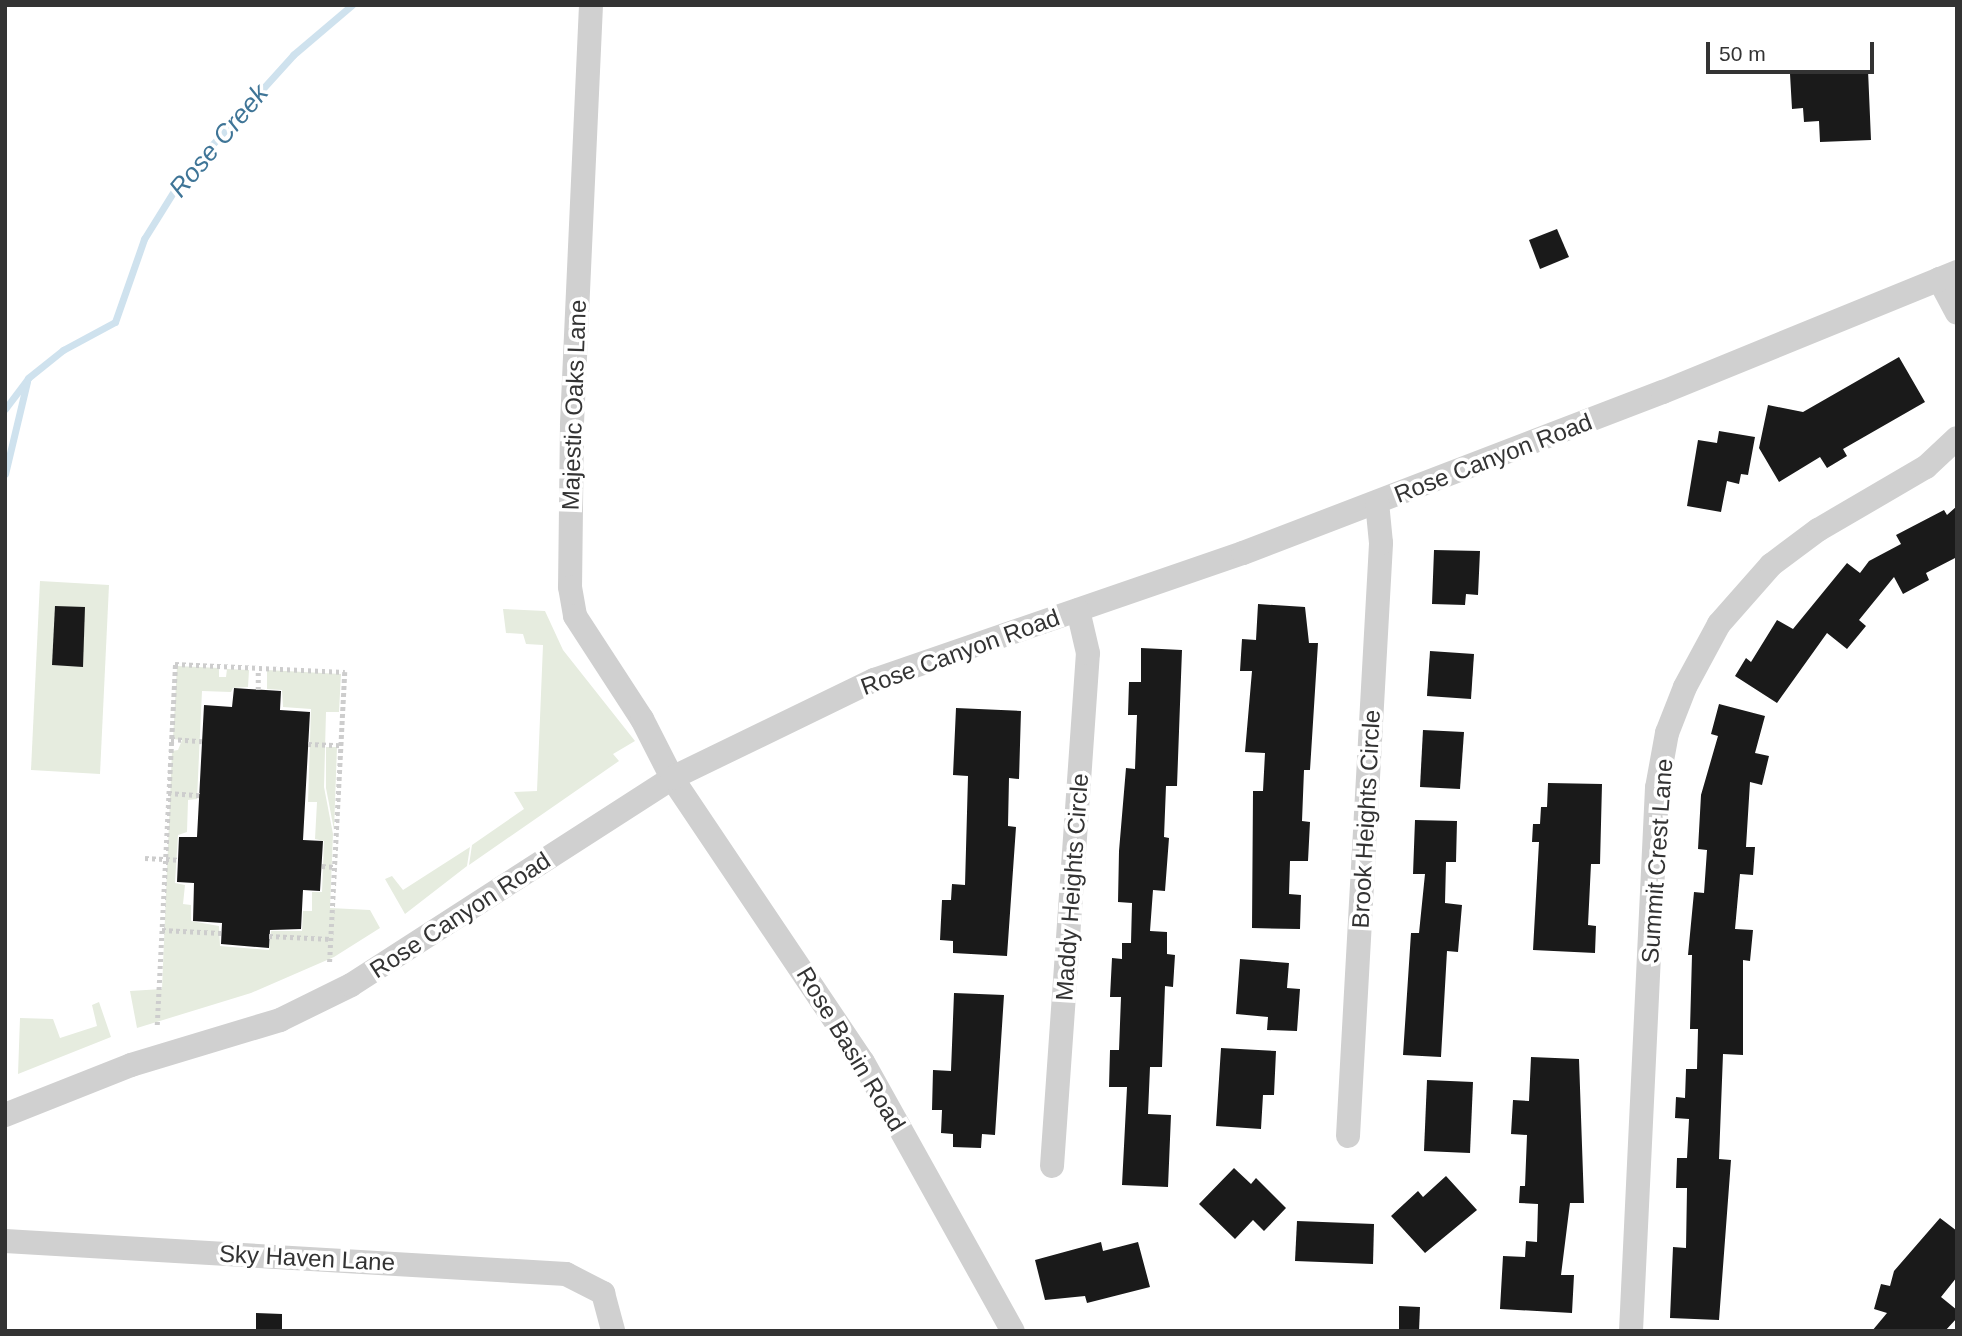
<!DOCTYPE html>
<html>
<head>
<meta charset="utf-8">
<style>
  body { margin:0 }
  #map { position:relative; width:1962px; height:1336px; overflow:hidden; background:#fff; font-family:Helvetica,sans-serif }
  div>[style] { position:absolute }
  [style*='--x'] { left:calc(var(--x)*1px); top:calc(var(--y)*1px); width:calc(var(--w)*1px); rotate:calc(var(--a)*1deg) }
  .green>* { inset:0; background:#e6ecdf }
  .stream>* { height:7px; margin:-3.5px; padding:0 3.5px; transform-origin:3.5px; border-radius:3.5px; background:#cfe2ee }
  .building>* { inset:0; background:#1a1a1a }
  .path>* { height:4.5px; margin-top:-2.25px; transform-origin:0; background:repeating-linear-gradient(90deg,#cdcdcd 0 3.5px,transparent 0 7px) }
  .minor>* { height:24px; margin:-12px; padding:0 12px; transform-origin:12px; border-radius:12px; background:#d0d0d0 }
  span { translate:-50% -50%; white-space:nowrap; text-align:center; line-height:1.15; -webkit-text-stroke:7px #fff; paint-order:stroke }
  .street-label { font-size:24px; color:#333 }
  .water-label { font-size:26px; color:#3f7597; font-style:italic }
  .frame { position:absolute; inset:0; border:7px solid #333; pointer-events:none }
  .scale { position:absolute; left:1706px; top:42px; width:168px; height:32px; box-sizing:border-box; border:4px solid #333; border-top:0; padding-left:9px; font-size:21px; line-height:24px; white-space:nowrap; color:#333; -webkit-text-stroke:5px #fff; paint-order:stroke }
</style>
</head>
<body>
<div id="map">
  <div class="green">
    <i style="clip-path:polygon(40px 581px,109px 585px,100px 774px,31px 770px)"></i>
    <i style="clip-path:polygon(503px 609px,545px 611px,563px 650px,635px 741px,613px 754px,619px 761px,469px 865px,472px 845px,524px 809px,514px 792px,537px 791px,543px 645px,526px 644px,523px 634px,506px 633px)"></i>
    <i style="clip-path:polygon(177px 666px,219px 668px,219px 677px,226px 677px,227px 669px,249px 670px,248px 687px,233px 688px,231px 692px,202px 691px,197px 799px,188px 800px,187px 832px,178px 835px,175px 883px,185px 885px,183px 904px,191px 905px,191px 921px,219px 926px,220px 946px,269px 950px,271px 931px,302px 931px,303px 911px,312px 911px,312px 892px,322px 892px,324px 841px,315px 839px,317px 802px,308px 802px,311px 709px,283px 707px,282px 690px,267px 689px,267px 670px,341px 674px,339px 712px,326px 712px,324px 787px,333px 834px,330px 908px,370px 910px,380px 928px,334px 957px,251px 993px,137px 1028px,130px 991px,162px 989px,172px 751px,178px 750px,182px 740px,173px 739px)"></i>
    <i style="clip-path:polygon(326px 747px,337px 747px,334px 830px,326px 788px)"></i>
    <i style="clip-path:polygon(470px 847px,467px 866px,405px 914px,385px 879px,392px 876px,403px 890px)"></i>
    <i style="clip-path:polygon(99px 1002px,111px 1037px,18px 1074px,20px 1018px,53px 1019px,60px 1038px,97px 1026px,92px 1005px)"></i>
  </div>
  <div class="stream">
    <i style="--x:5;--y:409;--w:39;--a:-53"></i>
    <i style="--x:28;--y:378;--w:45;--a:-38.7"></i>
    <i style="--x:63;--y:350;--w:59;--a:-28.3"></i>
    <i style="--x:115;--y:322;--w:88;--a:-70.7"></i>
    <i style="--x:144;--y:239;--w:72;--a:-58.1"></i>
    <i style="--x:182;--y:178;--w:166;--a:-47.9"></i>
    <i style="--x:293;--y:55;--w:77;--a:-40.3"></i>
    <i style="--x:5;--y:474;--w:95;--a:-76.6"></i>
  </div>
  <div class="building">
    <i style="clip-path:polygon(1868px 70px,1871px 140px,1820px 142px,1819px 121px,1804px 122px,1803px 108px,1792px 109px,1790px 74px)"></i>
    <i style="clip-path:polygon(1557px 229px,1569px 257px,1540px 269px,1529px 240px)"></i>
    <i style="clip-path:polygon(1899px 357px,1925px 402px,1843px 449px,1847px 456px,1827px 468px,1820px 457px,1779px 482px,1759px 448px,1768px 405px,1803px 412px)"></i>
    <i style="clip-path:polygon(1719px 431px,1755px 437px,1748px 475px,1741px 474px,1739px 484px,1727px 481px,1721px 512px,1687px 506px,1698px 440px,1717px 443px)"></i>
    <i style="clip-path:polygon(1957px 506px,1957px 557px,1926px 573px,1929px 580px,1903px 594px,1894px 577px,1859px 620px,1866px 626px,1847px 649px,1827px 633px,1777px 703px,1735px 676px,1746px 658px,1751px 662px,1777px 620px,1793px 629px,1847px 563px,1860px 573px,1869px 561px,1901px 544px,1896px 535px,1944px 510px,1947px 515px)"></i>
    <i style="clip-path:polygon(1434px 550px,1480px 551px,1478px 595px,1466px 594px,1465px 605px,1432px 604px)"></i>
    <i style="clip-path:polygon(1258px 604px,1305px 607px,1309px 643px,1318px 643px,1310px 770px,1304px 770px,1302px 821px,1310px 822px,1308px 861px,1290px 861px,1289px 894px,1301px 895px,1300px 929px,1252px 928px,1253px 791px,1263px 791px,1265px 753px,1245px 752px,1252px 671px,1240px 671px,1242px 639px,1256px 640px)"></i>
    <i style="clip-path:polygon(55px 606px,85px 607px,83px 667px,52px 665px)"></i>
    <i style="clip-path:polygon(1141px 648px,1182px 650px,1177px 786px,1166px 786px,1164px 837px,1169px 838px,1165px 891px,1153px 890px,1150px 931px,1167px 932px,1167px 954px,1175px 955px,1173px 987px,1165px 986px,1162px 1067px,1150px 1067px,1148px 1114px,1171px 1115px,1168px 1187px,1122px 1185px,1127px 1087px,1109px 1087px,1110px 1050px,1119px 1050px,1121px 997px,1110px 997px,1112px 958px,1122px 959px,1122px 943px,1131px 943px,1132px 903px,1118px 902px,1119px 851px,1126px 768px,1135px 769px,1137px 715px,1128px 715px,1129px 682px,1141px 682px)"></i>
    <i style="clip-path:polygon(1430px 651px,1474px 654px,1471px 699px,1427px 696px)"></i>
    <i style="clip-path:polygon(234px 688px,281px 691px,280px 710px,310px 712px,303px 840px,323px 841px,320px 891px,303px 890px,301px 929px,270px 930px,269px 948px,221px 944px,222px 923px,193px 921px,194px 883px,177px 882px,179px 837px,197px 837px,204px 705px,232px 707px)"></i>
    <i style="clip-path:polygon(1719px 704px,1765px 716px,1755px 753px,1769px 756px,1762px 785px,1750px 782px,1746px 847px,1755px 847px,1753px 875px,1740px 874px,1735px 929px,1753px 930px,1750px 961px,1743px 960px,1743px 1055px,1723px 1054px,1719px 1159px,1731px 1160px,1719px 1320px,1670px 1318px,1673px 1247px,1686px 1248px,1687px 1188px,1676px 1188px,1677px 1158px,1687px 1158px,1689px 1119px,1675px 1118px,1676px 1097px,1685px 1098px,1686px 1069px,1697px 1069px,1698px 1029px,1690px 1029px,1692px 955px,1688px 955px,1694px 892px,1704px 893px,1707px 850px,1698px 849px,1701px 795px,1718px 736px,1711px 734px)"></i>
    <i style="clip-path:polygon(956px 708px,1021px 711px,1019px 779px,1009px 778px,1008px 826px,1016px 827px,1007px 956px,953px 953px,953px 941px,940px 940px,942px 900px,951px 900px,952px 884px,965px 885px,968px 776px,953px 775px)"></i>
    <i style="clip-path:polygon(1423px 730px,1464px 732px,1460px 789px,1420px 787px)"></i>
    <i style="clip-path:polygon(1548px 783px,1602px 784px,1600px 864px,1591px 864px,1588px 925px,1596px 926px,1595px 953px,1533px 950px,1539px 842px,1532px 842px,1533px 824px,1540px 824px,1541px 807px,1547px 807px)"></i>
    <i style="clip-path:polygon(1415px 820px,1457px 821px,1456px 862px,1446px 862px,1445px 903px,1462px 905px,1458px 952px,1447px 951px,1441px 1057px,1403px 1055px,1411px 933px,1419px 933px,1425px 874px,1413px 874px)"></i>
    <i style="clip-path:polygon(1240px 959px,1289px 963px,1287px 988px,1300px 989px,1297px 1031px,1267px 1030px,1268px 1017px,1236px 1014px)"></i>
    <i style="clip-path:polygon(954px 993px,1004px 995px,995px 1135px,982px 1134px,981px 1148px,953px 1147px,953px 1134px,941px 1133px,942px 1110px,932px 1110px,933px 1070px,951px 1071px)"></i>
    <i style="clip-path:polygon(1221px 1048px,1276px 1051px,1274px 1095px,1263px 1095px,1261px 1129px,1216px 1126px)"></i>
    <i style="clip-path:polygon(1531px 1057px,1579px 1059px,1584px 1203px,1570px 1203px,1561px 1275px,1574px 1275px,1572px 1313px,1500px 1309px,1503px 1256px,1525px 1257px,1526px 1241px,1537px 1242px,1538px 1204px,1519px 1203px,1520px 1186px,1525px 1186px,1527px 1135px,1511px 1134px,1513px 1100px,1529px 1101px)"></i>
    <i style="clip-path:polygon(1427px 1080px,1473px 1082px,1470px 1153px,1424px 1151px)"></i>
    <i style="clip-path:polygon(1234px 1168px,1251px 1184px,1256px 1178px,1286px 1208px,1264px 1231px,1253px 1220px,1235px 1239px,1199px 1204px)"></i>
    <i style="clip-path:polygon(1446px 1176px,1477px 1210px,1425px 1253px,1391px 1216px,1418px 1191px,1423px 1197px)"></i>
    <i style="clip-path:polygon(1940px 1218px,1957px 1231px,1957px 1277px,1941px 1297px,1957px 1310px,1957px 1318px,1945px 1331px,1872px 1331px,1887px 1313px,1874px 1309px,1881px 1284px,1890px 1286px,1894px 1271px)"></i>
    <i style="clip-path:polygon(1297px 1221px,1374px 1224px,1373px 1264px,1295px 1261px)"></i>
    <i style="clip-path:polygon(1101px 1242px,1103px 1251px,1138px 1242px,1150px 1287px,1087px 1303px,1085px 1296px,1045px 1300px,1035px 1260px)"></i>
    <i style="clip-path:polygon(1399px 1306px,1420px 1307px,1419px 1331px,1399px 1331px)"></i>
    <i style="clip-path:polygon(256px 1313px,282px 1314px,282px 1331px,256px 1331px)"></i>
  </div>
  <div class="path">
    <i style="--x:258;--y:690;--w:21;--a:-90"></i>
    <i style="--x:171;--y:739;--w:31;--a:4"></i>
    <i style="--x:308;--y:744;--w:33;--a:2"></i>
    <i style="--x:168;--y:793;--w:32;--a:4"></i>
    <i style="--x:145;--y:858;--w:33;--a:3"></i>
    <i style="--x:322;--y:866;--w:13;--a:4"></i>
    <i style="--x:162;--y:930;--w:59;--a:2.9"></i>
    <i style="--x:269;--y:936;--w:62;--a:2.8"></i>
    <i style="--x:157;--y:1025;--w:361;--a:-87.1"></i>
    <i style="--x:175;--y:664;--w:170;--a:2.7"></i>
    <i style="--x:345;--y:672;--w:291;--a:93"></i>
  </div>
  <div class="minor">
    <i style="--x:591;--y:5;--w:420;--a:92.6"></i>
    <i style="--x:572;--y:425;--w:162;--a:90.7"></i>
    <i style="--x:570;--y:587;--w:29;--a:80"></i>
    <i style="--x:575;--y:616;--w:123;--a:57"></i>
    <i style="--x:642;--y:719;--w:66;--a:63"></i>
    <i style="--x:672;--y:778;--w:342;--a:56.1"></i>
    <i style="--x:863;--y:1062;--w:308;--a:60.9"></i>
    <i style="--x:1939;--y:279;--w:38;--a:62"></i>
    <i style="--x:5;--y:1115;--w:136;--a:-21.6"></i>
    <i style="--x:131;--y:1065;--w:156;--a:-16.8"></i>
    <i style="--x:280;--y:1020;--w:79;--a:-26.2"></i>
    <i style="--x:351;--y:985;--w:382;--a:-32.8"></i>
    <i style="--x:672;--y:778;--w:225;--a:-25.9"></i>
    <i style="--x:874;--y:680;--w:390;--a:-19"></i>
    <i style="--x:1243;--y:553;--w:450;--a:-21"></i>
    <i style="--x:1663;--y:392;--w:318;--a:-22.2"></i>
    <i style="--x:1348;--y:1136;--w:594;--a:-86.81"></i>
    <i style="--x:1381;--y:543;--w:41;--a:-95.6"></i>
    <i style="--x:1052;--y:1166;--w:514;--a:-85.99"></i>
    <i style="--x:1088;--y:653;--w:44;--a:-103.1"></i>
    <i style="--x:5;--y:1241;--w:562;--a:3.37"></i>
    <i style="--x:566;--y:1274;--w:42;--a:27.2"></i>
    <i style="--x:603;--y:1293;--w:39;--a:75"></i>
    <i style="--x:1631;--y:1331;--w:544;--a:-87.26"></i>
    <i style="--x:1657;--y:788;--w:56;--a:-79.7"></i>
    <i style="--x:1667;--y:733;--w:49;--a:-68.6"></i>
    <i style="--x:1685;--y:687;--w:72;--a:-61.6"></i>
    <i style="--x:1719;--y:624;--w:79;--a:-48.6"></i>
    <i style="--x:1771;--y:565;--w:59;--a:-36.7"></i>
    <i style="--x:1818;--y:530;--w:125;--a:-30.3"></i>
    <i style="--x:1926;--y:467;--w:42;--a:-43.1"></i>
  </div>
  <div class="street-label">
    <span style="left:574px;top:405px;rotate:-88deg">Majestic Oaks Lane</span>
    <span style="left:1493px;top:458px;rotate:-21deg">Rose Canyon Road</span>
    <span style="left:960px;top:652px;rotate:-20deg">Rose Canyon Road</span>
    <span style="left:1366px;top:819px;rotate:-87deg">Brook Heights Circle</span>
    <span style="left:1657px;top:861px;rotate:-86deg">Summit Crest Lane</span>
    <span style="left:1072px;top:887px;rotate:-86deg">Maddy Heights Circle</span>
    <span style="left:460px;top:915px;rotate:-33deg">Rose Canyon Road</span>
    <span style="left:851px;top:1049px;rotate:59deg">Rose Basin Road</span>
    <span style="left:307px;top:1258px;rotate:3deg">Sky Haven Lane</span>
  </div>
  <div class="water-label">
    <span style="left:219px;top:141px;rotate:-50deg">Rose Creek</span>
  </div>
  <div class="frame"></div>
  <div class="scale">50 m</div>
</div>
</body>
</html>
